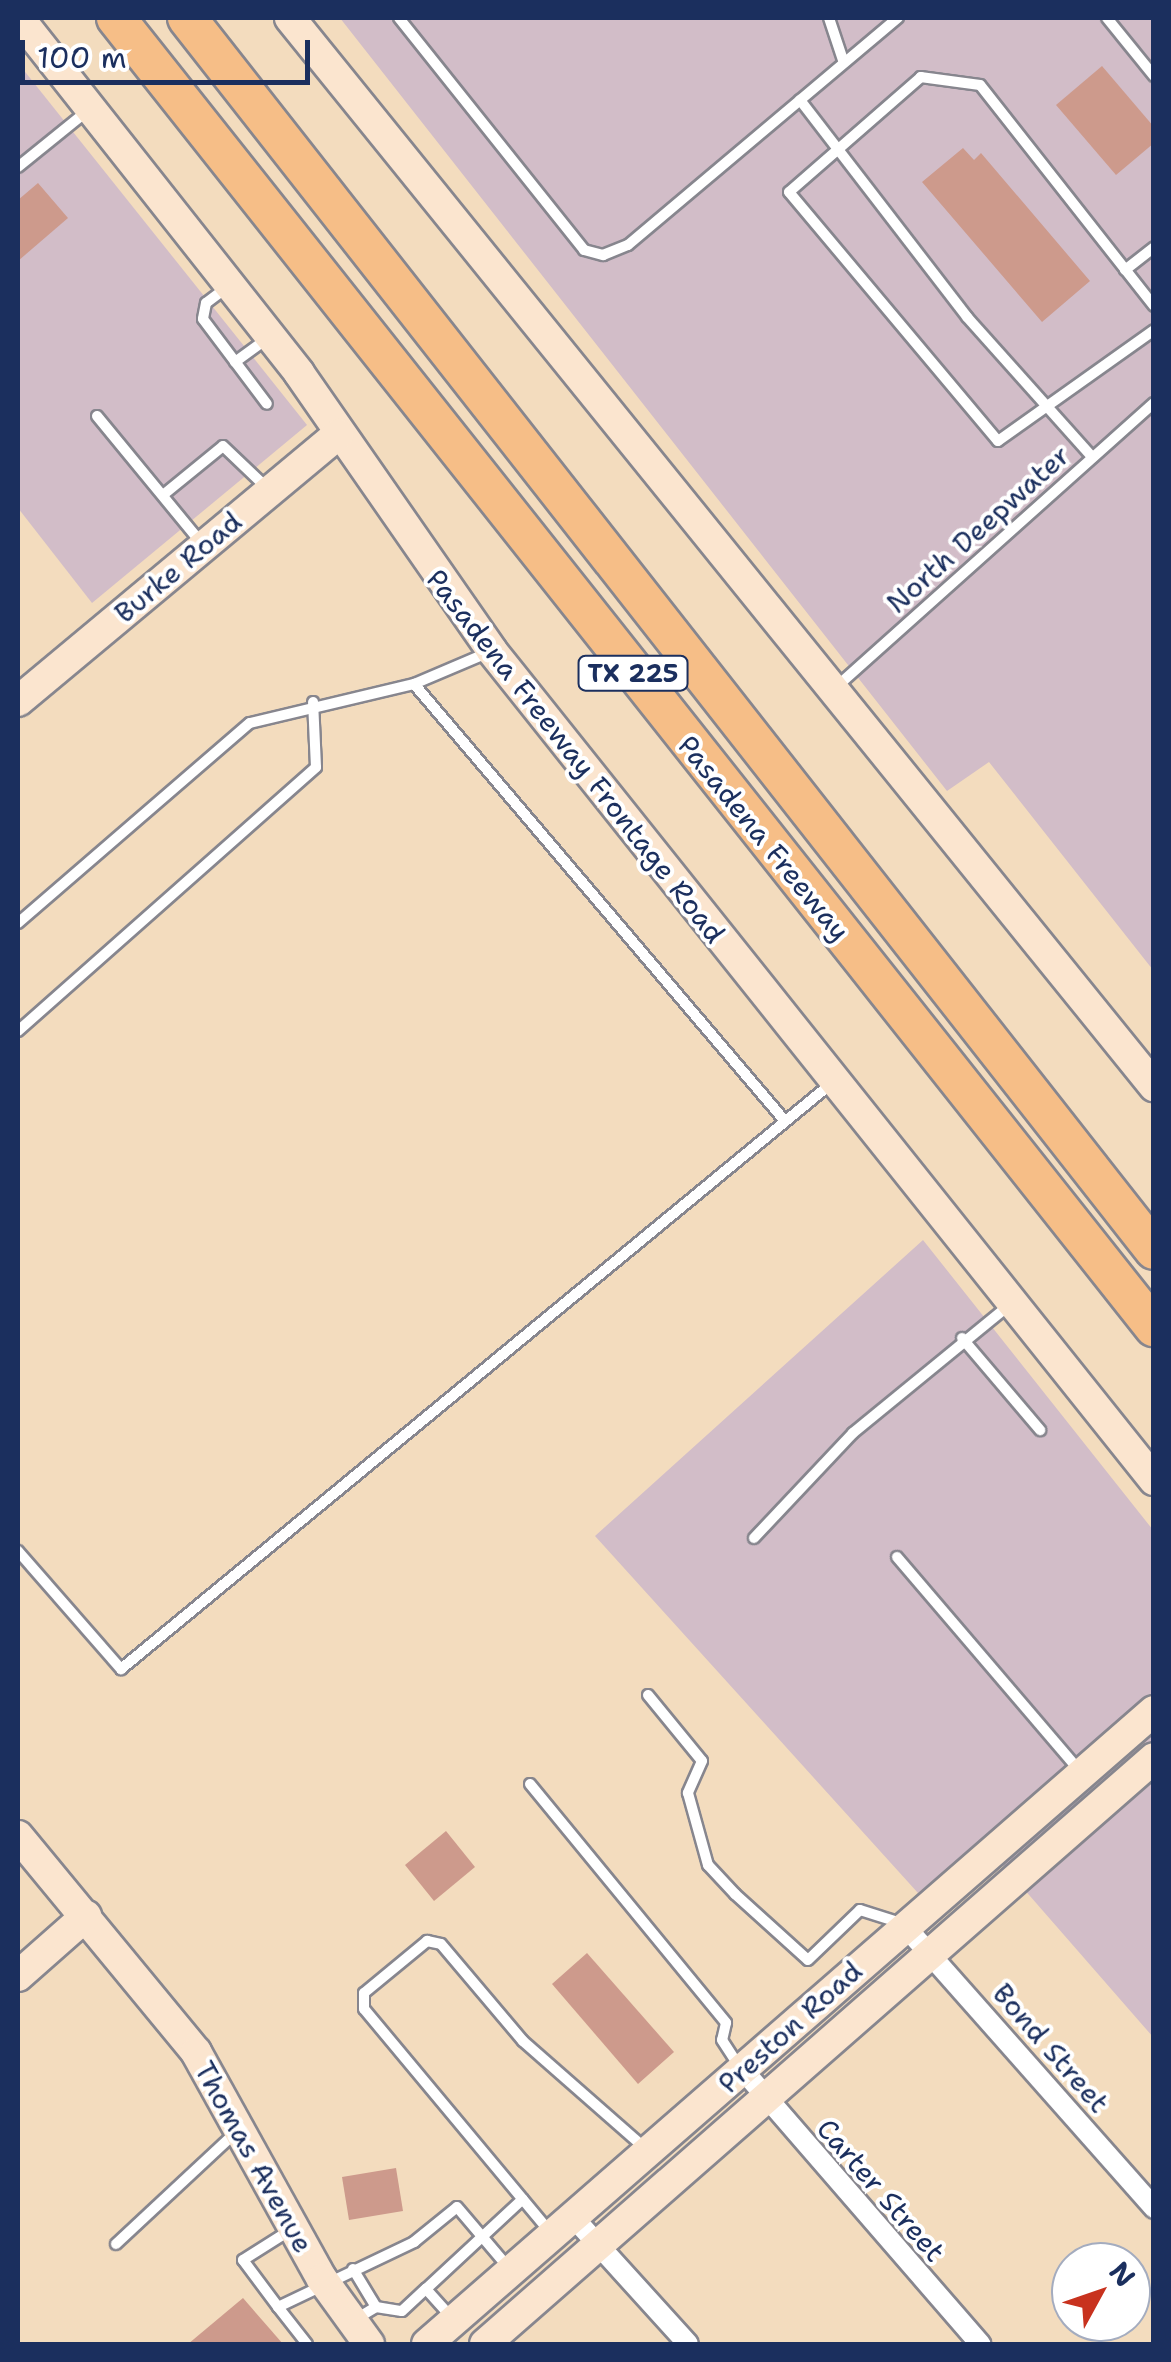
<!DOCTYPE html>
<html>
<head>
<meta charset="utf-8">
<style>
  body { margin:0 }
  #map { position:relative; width:1171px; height:2362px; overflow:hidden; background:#f3dcbe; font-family:"Shantell Sans",sans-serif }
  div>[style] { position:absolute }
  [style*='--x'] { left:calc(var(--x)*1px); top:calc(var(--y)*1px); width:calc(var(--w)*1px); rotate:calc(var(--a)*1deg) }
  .industrial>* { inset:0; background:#d2bdc8 }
  .building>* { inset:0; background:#cd9a8c }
  .roads { filter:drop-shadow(2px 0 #87868e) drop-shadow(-2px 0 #87868e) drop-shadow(0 2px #87868e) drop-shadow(0 -2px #87868e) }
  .lane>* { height:10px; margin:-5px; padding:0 5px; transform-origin:5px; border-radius:5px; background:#fff }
  .street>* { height:20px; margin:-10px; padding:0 10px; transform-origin:10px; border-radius:10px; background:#fff }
  .secondary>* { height:30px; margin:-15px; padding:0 15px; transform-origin:15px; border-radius:15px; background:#fbe5cf }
  .highway>* { height:38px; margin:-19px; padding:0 19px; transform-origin:19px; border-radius:19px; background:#f6be87 }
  span { translate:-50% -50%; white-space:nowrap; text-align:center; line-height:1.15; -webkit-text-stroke:8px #fff; paint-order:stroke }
  .shield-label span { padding:2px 8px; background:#fff; border:2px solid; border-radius:8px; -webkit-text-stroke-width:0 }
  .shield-label { font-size:25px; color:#1b2f5e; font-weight:700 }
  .street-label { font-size:28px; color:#1b2f5e }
  .frame { position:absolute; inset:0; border:20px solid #1b2f5e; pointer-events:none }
  .north { position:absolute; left:1051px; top:2242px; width:100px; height:100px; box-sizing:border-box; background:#fff; border:2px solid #a4acbf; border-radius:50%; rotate:50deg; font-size:28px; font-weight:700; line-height:40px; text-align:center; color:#1b2f5e }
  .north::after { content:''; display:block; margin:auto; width:35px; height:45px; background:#c8321e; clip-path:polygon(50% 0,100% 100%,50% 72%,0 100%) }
  .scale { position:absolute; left:20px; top:40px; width:290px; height:45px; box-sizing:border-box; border:5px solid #1b2f5e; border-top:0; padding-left:12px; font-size:30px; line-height:35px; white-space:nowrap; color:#1b2f5e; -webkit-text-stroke:8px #fff; paint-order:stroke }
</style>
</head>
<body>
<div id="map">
  <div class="industrial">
    <i style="clip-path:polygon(340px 18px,1153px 18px,1153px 970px,989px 762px,947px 791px)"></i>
    <i style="clip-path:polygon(18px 63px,307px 425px,92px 603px,18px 508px)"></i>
    <i style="clip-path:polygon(923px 1240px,1153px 1530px,1153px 2037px,982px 1841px,918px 1893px,595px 1536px)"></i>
  </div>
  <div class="building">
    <i style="clip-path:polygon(1102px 66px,1154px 127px,1154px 143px,1116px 175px,1056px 105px)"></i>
    <i style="clip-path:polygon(963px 148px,974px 160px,981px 153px,1090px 281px,1042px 322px,922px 182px)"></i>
    <i style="clip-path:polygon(38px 183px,68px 218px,18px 261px,18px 200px)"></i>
    <i style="clip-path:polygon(446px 1831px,475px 1867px,434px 1901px,405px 1865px)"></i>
    <i style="clip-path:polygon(587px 1953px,674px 2052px,638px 2084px,552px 1984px)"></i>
    <i style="clip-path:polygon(396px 2168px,403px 2211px,349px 2220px,342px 2177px)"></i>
    <i style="clip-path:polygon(243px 2298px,283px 2344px,188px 2344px)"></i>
  </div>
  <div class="roads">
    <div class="lane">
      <i style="--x:399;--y:18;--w:297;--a:51.4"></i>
      <i style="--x:584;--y:250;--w:20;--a:15"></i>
      <i style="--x:603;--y:255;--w:27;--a:-22"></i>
      <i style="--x:628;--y:245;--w:353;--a:-40.1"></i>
      <i style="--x:829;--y:18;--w:47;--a:71.6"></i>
      <i style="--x:1107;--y:18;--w:75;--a:51"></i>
      <i style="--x:800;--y:100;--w:274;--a:52.4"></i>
      <i style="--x:967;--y:317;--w:188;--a:48.2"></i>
      <i style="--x:18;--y:167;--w:87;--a:-39"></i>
      <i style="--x:1125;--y:270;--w:37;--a:-38"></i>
      <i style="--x:226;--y:288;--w:25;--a:143"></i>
      <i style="--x:206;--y:303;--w:16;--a:101"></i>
      <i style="--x:203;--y:319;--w:106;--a:53"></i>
      <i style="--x:1154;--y:306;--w:281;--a:-128.2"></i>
      <i style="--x:980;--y:85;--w:60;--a:-172.3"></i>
      <i style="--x:921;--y:77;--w:175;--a:138.9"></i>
      <i style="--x:789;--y:192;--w:325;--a:50"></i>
      <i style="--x:998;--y:441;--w:191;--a:-35.4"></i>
      <i style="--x:235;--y:362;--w:39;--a:-36"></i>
      <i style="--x:97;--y:416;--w:167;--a:50.6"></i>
      <i style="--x:163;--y:495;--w:77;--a:-39.2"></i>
      <i style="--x:223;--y:446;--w:64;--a:43.7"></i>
      <i style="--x:414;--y:684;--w:573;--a:49.67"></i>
      <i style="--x:834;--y:689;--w:429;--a:-41.8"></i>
      <i style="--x:18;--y:923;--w:306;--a:-40.8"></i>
      <i style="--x:250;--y:723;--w:169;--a:-13.4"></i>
      <i style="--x:414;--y:684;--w:79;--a:-23"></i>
      <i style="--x:18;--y:1031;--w:398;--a:-41.5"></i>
      <i style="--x:316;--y:767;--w:65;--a:-92.6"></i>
      <i style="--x:962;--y:1338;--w:121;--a:49.7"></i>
      <i style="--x:754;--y:1538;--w:144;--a:-46.7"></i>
      <i style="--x:853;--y:1433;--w:200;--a:-39.3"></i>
      <i style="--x:18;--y:1551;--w:157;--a:48.9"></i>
      <i style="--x:121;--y:1669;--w:923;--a:-39.5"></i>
      <i style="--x:897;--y:1557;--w:279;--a:49.5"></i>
      <i style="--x:648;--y:1695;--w:85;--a:50.7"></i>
      <i style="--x:702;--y:1761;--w:35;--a:114"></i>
      <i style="--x:688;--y:1793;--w:75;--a:74.5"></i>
      <i style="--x:708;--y:1865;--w:40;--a:47"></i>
      <i style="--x:735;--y:1894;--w:98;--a:42.1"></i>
      <i style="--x:808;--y:1960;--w:72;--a:-43.9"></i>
      <i style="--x:860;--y:1910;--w:43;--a:17.6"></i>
      <i style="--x:530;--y:1784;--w:309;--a:50.6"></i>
      <i style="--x:726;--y:2023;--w:17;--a:103"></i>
      <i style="--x:722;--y:2040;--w:35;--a:57"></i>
      <i style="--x:292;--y:2229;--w:58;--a:147.7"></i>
      <i style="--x:243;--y:2260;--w:59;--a:53.3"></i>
      <i style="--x:278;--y:2307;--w:151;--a:-25.5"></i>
      <i style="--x:414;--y:2242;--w:55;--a:-39.1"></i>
      <i style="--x:457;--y:2207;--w:79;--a:49.6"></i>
      <i style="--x:550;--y:2232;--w:290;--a:-129.8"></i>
      <i style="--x:364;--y:2009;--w:16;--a:-90"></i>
      <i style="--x:364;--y:1993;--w:82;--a:-39.5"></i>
      <i style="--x:427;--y:1941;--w:14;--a:12"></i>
      <i style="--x:441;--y:1944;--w:127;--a:49.8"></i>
      <i style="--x:523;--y:2041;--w:164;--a:41.3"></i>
      <i style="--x:116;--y:2244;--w:166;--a:-43"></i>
      <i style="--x:353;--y:2269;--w:44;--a:58.8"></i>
      <i style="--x:426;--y:2289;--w:132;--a:-42.9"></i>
      <i style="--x:278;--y:2307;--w:47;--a:51.9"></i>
      <i style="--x:356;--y:2319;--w:23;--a:-31"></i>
      <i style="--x:376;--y:2307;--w:26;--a:9"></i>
      <i style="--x:402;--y:2311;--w:33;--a:-43"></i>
      <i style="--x:426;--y:2289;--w:40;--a:48"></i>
    </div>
    <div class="street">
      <i style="--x:904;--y:1925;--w:378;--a:48.5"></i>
      <i style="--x:742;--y:2069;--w:364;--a:49.1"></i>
      <i style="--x:573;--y:2217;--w:171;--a:47.8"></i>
    </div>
    <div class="secondary">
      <i style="--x:19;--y:18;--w:452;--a:51.7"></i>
      <i style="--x:299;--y:373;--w:338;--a:55.2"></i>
      <i style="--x:492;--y:651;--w:1061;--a:51.39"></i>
      <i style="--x:290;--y:18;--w:1374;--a:51.03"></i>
      <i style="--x:18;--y:701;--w:417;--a:-39.8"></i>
      <i style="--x:18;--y:1836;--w:280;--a:50.5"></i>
      <i style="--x:196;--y:2052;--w:260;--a:61"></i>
      <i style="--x:322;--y:2279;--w:80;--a:54.1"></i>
      <i style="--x:18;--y:1976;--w:91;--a:-41.4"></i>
      <i style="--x:427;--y:2344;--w:964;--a:-41.05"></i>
      <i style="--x:485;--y:2344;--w:889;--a:-41.22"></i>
    </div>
    <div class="highway">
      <i style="--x:116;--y:18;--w:1671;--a:51.59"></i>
      <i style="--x:187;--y:18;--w:1566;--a:51.87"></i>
    </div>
  </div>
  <div class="shield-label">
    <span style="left:633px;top:673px">TX 225</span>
  </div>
  <div class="street-label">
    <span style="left:978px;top:529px;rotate:-42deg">North Deepwater</span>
    <span style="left:178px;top:567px;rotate:-40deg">Burke Road</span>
    <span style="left:576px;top:756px;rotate:52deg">Pasadena Freeway Frontage Road</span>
    <span style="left:764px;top:838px;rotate:51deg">Pasadena Freeway</span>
    <span style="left:790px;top:2027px;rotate:-42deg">Preston Road</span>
    <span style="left:1051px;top:2048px;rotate:49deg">Bond Street</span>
    <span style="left:254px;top:2157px;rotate:61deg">Thomas Avenue</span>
    <span style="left:881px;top:2190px;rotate:49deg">Carter Street</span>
  </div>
  <div class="frame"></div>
  <div class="north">N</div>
  <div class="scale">100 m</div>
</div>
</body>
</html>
